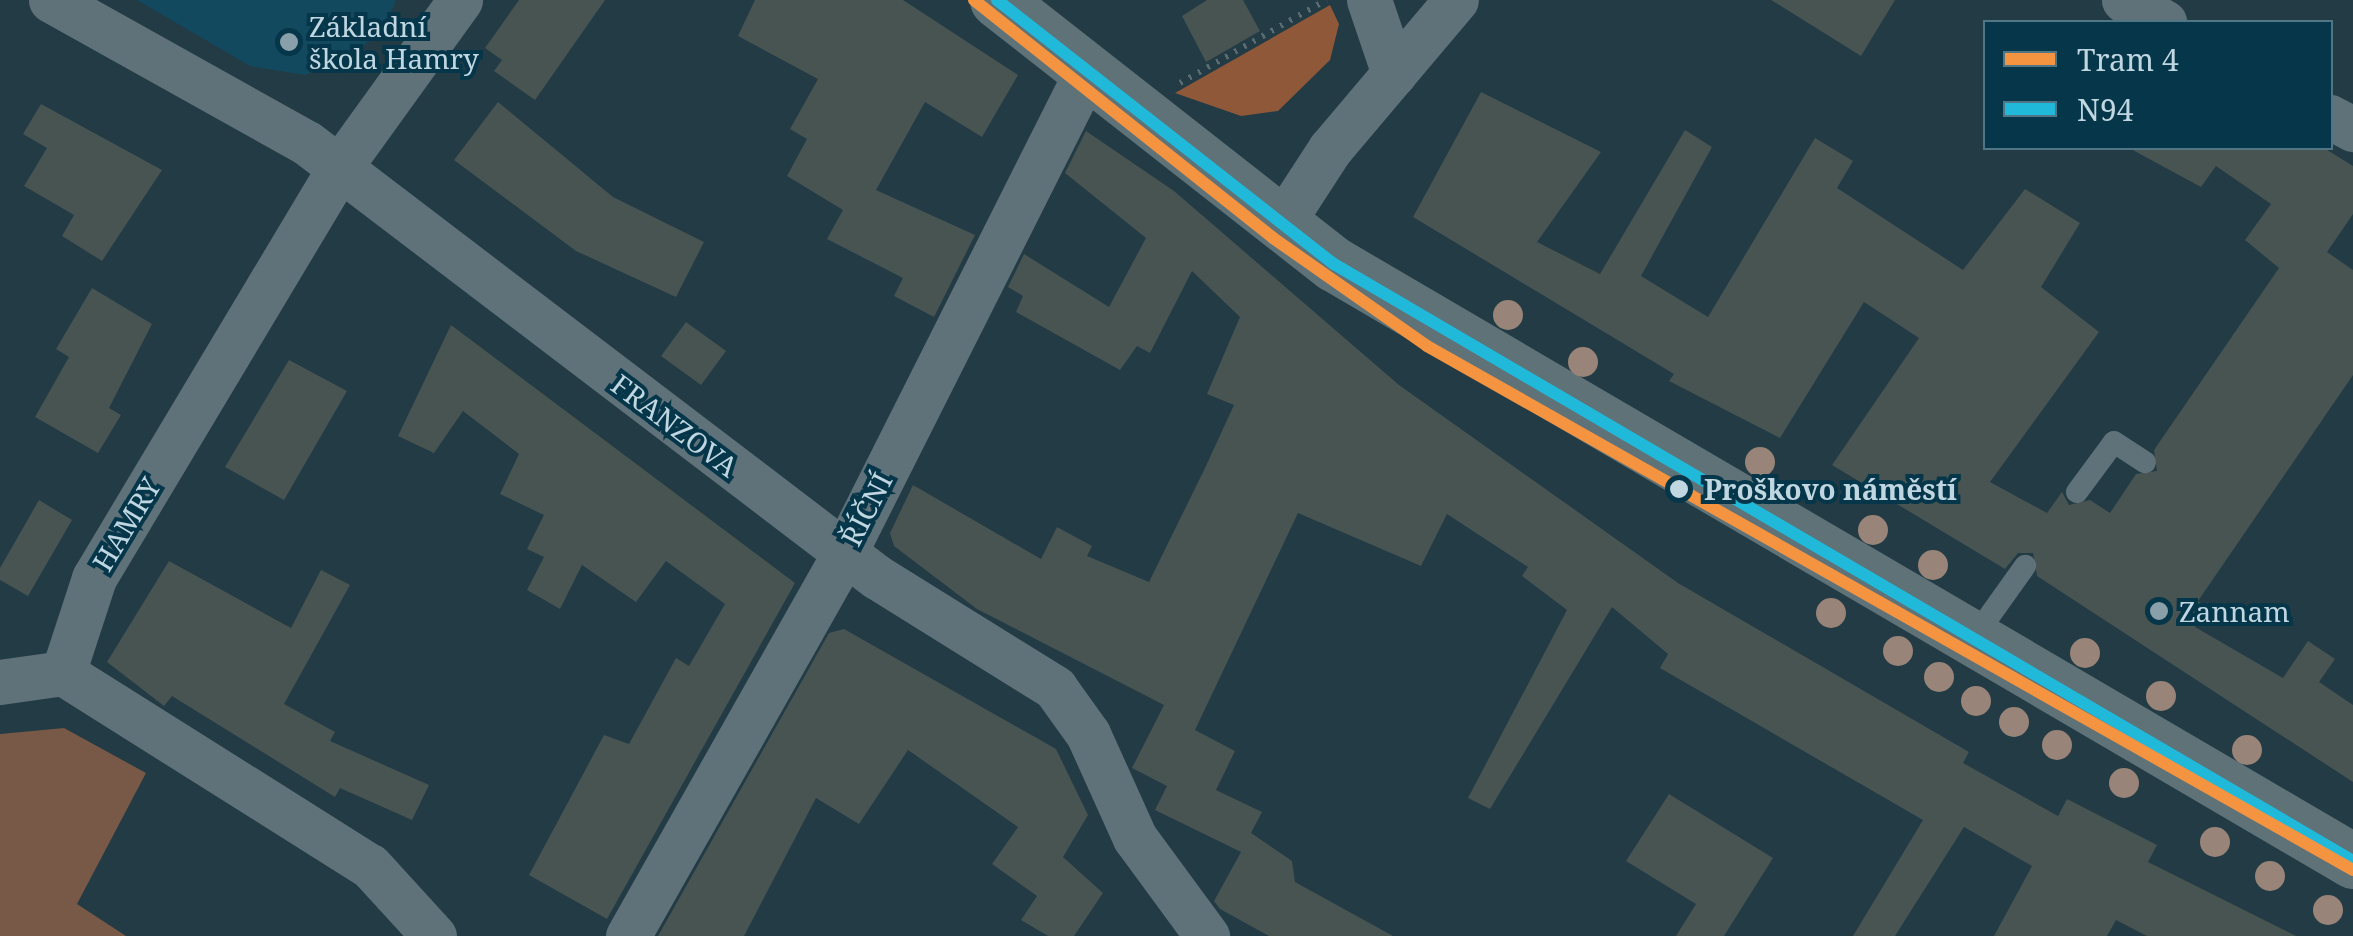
<!DOCTYPE html>
<html>
<head>
<meta charset="utf-8">
<style>
  body { margin:0 }
  #map { position:relative; width:2353px; height:936px; overflow:hidden; background:#223b45; font-family:"Noto Serif",serif }
  div>[style] { position:absolute }
  [style*='--x'] { left:calc(var(--x)*1px); top:calc(var(--y)*1px); width:calc(var(--w)*1px); rotate:calc(var(--a)*1deg) }
  .built>* { inset:0; background:#13495e }
  .green>* { inset:0; background:#785846 }
  .forest>* { inset:0; background:#8e5839 }
  .building>* { inset:0; background:#475452 }
  .path>* { height:6px; margin-top:-3px; transform-origin:0; background:repeating-linear-gradient(90deg,#5a6b72 0 2.5px,transparent 0 10.5px) }
  .lane>* { height:22px; margin:-11px; padding:0 11px; transform-origin:11px; border-radius:11px; background:#5f7179 }
  .street>* { height:45px; margin:-22.5px; padding:0 22.5px; transform-origin:22.5px; border-radius:22.5px; background:#5f7179 }
  .secondary>* { height:55px; margin:-27.5px; padding:0 27.5px; transform-origin:27.5px; border-radius:27.5px; background:#5e7278 }
  .bus-1>* { height:12px; margin:-6px; padding:0 6px; transform-origin:6px; border-radius:6px; background:#20b9da }
  .tram-1>* { height:12px; margin:-6px; padding:0 6px; transform-origin:6px; border-radius:6px; background:#f49340 }
  .trees>* { width:30px; height:30px; margin:-15px; border-radius:50%; background:#988478 }
  .dots>* { width:28px; height:28px; translate:-50% -50%; box-sizing:border-box; border:5px solid #053649; border-radius:50% }
  span { translate:-50% -50%; white-space:nowrap; text-align:center; line-height:1.15; -webkit-text-stroke:8px #053649; paint-order:stroke }
  .poi-label { font-size:28px; color:#c0d7e2 }
  .left { translate:0 -50%; text-align:left }
  .street-label { font-size:28px; color:#c0d7e2 }
  .stop-label { font-size:28px; color:#c0d7e2; font-weight:700 }
  .legend { position:absolute; left:1983px; top:20px; width:350px; height:130px; box-sizing:border-box; background:#053649; border:2px solid #507686; margin:0; padding:12px 18px; list-style:none; font-size:30px; color:#c0d7e2 }
  .legend li { display:flex; align-items:center; gap:20px; height:50px }
  .legend b { width:50px; border:2px solid #507686 }
</style>
</head>
<body>
<div id="map">
  <div class="built">
    <i style="clip-path:polygon(137px 0,396px 0,384px 28px,351px 57px,305px 75px,250px 66px)"></i>
  </div>
  <div class="green">
    <i style="clip-path:polygon(64px 728px,146px 773px,77px 904px,126px 936px,0 936px,0 734px)"></i>
  </div>
  <div class="forest">
    <i style="clip-path:polygon(1330px 5px,1339px 24px,1330px 60px,1278px 111px,1241px 116px,1175px 93px)"></i>
  </div>
  <div class="building">
    <i style="clip-path:polygon(519px 0,605px 0,535px 100px,494px 71px,502px 60px,485px 48px)"></i>
    <i style="clip-path:polygon(755px 0,903px 0,1018px 75px,982px 137px,925px 102px,876px 190px,975px 235px,934px 317px,894px 296px,903px 278px,827px 239px,843px 210px,787px 176px,807px 139px,790px 129px,818px 79px,738px 36px)"></i>
    <i style="clip-path:polygon(1207px 0,1243px 0,1260px 31px,1206px 62px,1182px 16px)"></i>
    <i style="clip-path:polygon(1771px 0,1895px 0,1861px 56px)"></i>
    <i style="clip-path:polygon(1481px 92px,1601px 152px,1537px 242px,1600px 274px,1685px 130px,1712px 147px,1641px 276px,1708px 317px,1815px 138px,1853px 161px,1837px 188px,1963px 270px,2025px 189px,2080px 223px,2041px 287px,2099px 332px,1990px 482px,2047px 513px,2062px 492px,2069px 505px,2090px 500px,2110px 513px,2136px 474px,2157px 471px,2154px 450px,2279px 268px,2245px 240px,2271px 204px,2216px 166px,2201px 187px,2129px 148px,2324px 148px,2353px 166px,2353px 214px,2327px 252px,2353px 270px,2353px 375px,2198px 601px,2209px 609px,2195px 627px,2283px 678px,2308px 641px,2335px 659px,2319px 682px,2353px 705px,2353px 782px,2037px 576px,2033px 553px,2018px 553px,2005px 569px,1832px 465px,1919px 338px,1864px 302px,1780px 438px,1669px 381px,1674px 374px,1413px 217px)"></i>
    <i style="clip-path:polygon(498px 102px,613px 197px,704px 242px,676px 297px,576px 251px,454px 160px)"></i>
    <i style="clip-path:polygon(41px 104px,162px 170px,102px 261px,62px 236px,74px 215px,24px 186px,47px 148px,23px 134px)"></i>
    <i style="clip-path:polygon(1086px 131px,1174px 191px,1399px 385px,1678px 583px,1969px 752px,1963px 763px,2058px 816px,2067px 799px,2157px 845px,2148px 862px,2296px 936px,2147px 936px,2116px 920px,2107px 936px,1994px 936px,2032px 866px,1964px 827px,1895px 936px,1853px 936px,1923px 820px,1660px 668px,1668px 654px,1612px 607px,1490px 809px,1468px 798px,1567px 610px,1522px 576px,1528px 567px,1447px 514px,1421px 566px,1298px 513px,1195px 730px,1235px 751px,1216px 790px,1262px 812px,1251px 833px,1292px 861px,1295px 882px,1393px 936px,1269px 936px,1220px 909px,1214px 901px,1241px 852px,1155px 810px,1167px 786px,1132px 768px,1164px 705px,977px 609px,894px 546px,890px 533px,913px 485px,1041px 559px,1057px 527px,1092px 546px,1087px 556px,1149px 582px,1205px 468px,1234px 405px,1207px 394px,1240px 317px,1192px 271px,1150px 353px,1137px 346px,1120px 370px,1016px 312px,1023px 296px,1008px 287px,1024px 254px,1109px 307px,1146px 238px,1065px 173px)"></i>
    <i style="clip-path:polygon(92px 288px,152px 324px,109px 408px,121px 415px,98px 453px,35px 417px,69px 357px,56px 349px)"></i>
    <i style="clip-path:polygon(686px 322px,726px 351px,701px 385px,661px 356px)"></i>
    <i style="clip-path:polygon(451px 325px,795px 583px,607px 919px,529px 875px,604px 735px,629px 744px,676px 658px,689px 666px,725px 604px,666px 561px,636px 602px,582px 565px,560px 609px,527px 590px,544px 557px,527px 549px,544px 515px,500px 494px,519px 454px,463px 411px,434px 453px,398px 436px)"></i>
    <i style="clip-path:polygon(289px 360px,347px 391px,284px 500px,225px 467px)"></i>
    <i style="clip-path:polygon(39px 500px,72px 520px,28px 596px,0 580px,0 568px)"></i>
    <i style="clip-path:polygon(169px 561px,291px 628px,321px 570px,350px 585px,284px 704px,335px 732px,330px 741px,429px 785px,412px 820px,340px 788px,335px 797px,172px 696px,164px 706px,107px 662px)"></i>
    <i style="clip-path:polygon(844px 629px,1056px 749px,1088px 815px,1063px 857px,1103px 893px,1074px 936px,1048px 936px,1021px 920px,1037px 896px,992px 864px,1018px 827px,908px 750px,859px 824px,816px 798px,744px 936px,658px 936px,829px 633px)"></i>
    <i style="clip-path:polygon(1669px 794px,1773px 858px,1724px 936px,1676px 936px,1696px 904px,1626px 861px)"></i>
  </div>
  <div class="path">
    <i style="--x:1180;--y:83;--w:168;--a:-29.6"></i>
  </div>
  <div class="lane">
    <i style="--x:2077;--y:492;--w:62;--a:-53.5"></i>
    <i style="--x:2114;--y:442;--w:37;--a:33"></i>
    <i style="--x:1973;--y:639;--w:90;--a:-54.5"></i>
  </div>
  <div class="street">
    <i style="--x:51;--y:0;--w:293;--a:29.2"></i>
    <i style="--x:307;--y:143;--w:716;--a:37.29"></i>
    <i style="--x:877;--y:577;--w:210;--a:31.9"></i>
    <i style="--x:1055;--y:688;--w:57;--a:54.3"></i>
    <i style="--x:1088;--y:734;--w:114;--a:65.7"></i>
    <i style="--x:1135;--y:838;--w:122;--a:53.7"></i>
    <i style="--x:1369;--y:0;--w:78;--a:71.3"></i>
    <i style="--x:2124;--y:0;--w:46;--a:28.8"></i>
    <i style="--x:2330;--y:117;--w:26;--a:28"></i>
    <i style="--x:1280;--y:226;--w:92;--a:-57"></i>
    <i style="--x:1330;--y:149;--w:195;--a:-49.8"></i>
    <i style="--x:63;--y:673;--w:100;--a:-71.9"></i>
    <i style="--x:94;--y:578;--w:478;--a:-59.1"></i>
    <i style="--x:339;--y:168;--w:207;--a:-54.2"></i>
    <i style="--x:63;--y:673;--w:363;--a:32.2"></i>
    <i style="--x:370;--y:866;--w:95;--a:47.6"></i>
    <i style="--x:0;--y:682;--w:64;--a:-8.1"></i>
    <i style="--x:628;--y:936;--w:441;--a:-60.5"></i>
    <i style="--x:845;--y:552;--w:536;--a:-63.29"></i>
  </div>
  <div class="secondary">
    <i style="--x:997;--y:0;--w:428;--a:38.1"></i>
    <i style="--x:1334;--y:264;--w:1181;--a:30.36"></i>
  </div>
  <div class="bus-1">
    <i style="--x:997;--y:0;--w:428;--a:38.1"></i>
    <i style="--x:1334;--y:264;--w:1181;--a:30.36"></i>
  </div>
  <div class="tram-1">
    <i style="--x:974;--y:0;--w:382;--a:38.5"></i>
    <i style="--x:1273;--y:238;--w:188;--a:35"></i>
    <i style="--x:1427;--y:346;--w:1064;--a:29.5"></i>
  </div>
  <div class="trees">
    <i style="left:1508px;top:315px"></i>
    <i style="left:1583px;top:362px"></i>
    <i style="left:1760px;top:462px"></i>
    <i style="left:1873px;top:530px"></i>
    <i style="left:1933px;top:565px"></i>
    <i style="left:1831px;top:613px"></i>
    <i style="left:1898px;top:651px"></i>
    <i style="left:2085px;top:653px"></i>
    <i style="left:1939px;top:677px"></i>
    <i style="left:2161px;top:696px"></i>
    <i style="left:1976px;top:701px"></i>
    <i style="left:2014px;top:722px"></i>
    <i style="left:2057px;top:745px"></i>
    <i style="left:2247px;top:750px"></i>
    <i style="left:2124px;top:783px"></i>
    <i style="left:2215px;top:842px"></i>
    <i style="left:2270px;top:876px"></i>
    <i style="left:2328px;top:910px"></i>
  </div>
  <div class="dots">
    <i style="left:289px;top:42px;background:#89a0ab"></i>
    <i style="left:1679px;top:489px;background:#c0d7e2"></i>
    <i style="left:2159px;top:611px;background:#89a0ab"></i>
  </div>
  <div class="poi-label">
    <span class="left" style="left:309px;top:42px">Základní<br>škola Hamry</span>
    <span class="left" style="left:2179px;top:611px">Zannam</span>
  </div>
  <div class="street-label">
    <span style="left:675px;top:425px;rotate:37deg">FRANZOVA</span>
    <span style="left:866px;top:509px;rotate:-63deg">ŘÍČNÍ</span>
    <span style="left:126px;top:524px;rotate:-59deg">HAMRY</span>
  </div>
  <div class="stop-label">
    <span class="left" style="left:1704px;top:489px">Proškovo náměstí</span>
  </div>
  <ul class="legend">
  <li><b style="height:12px;background:#f49340"></b>Tram 4</li>
  <li><b style="height:12px;background:#20b9da"></b>N94</li>
  </ul>
</div>
</body>
</html>
